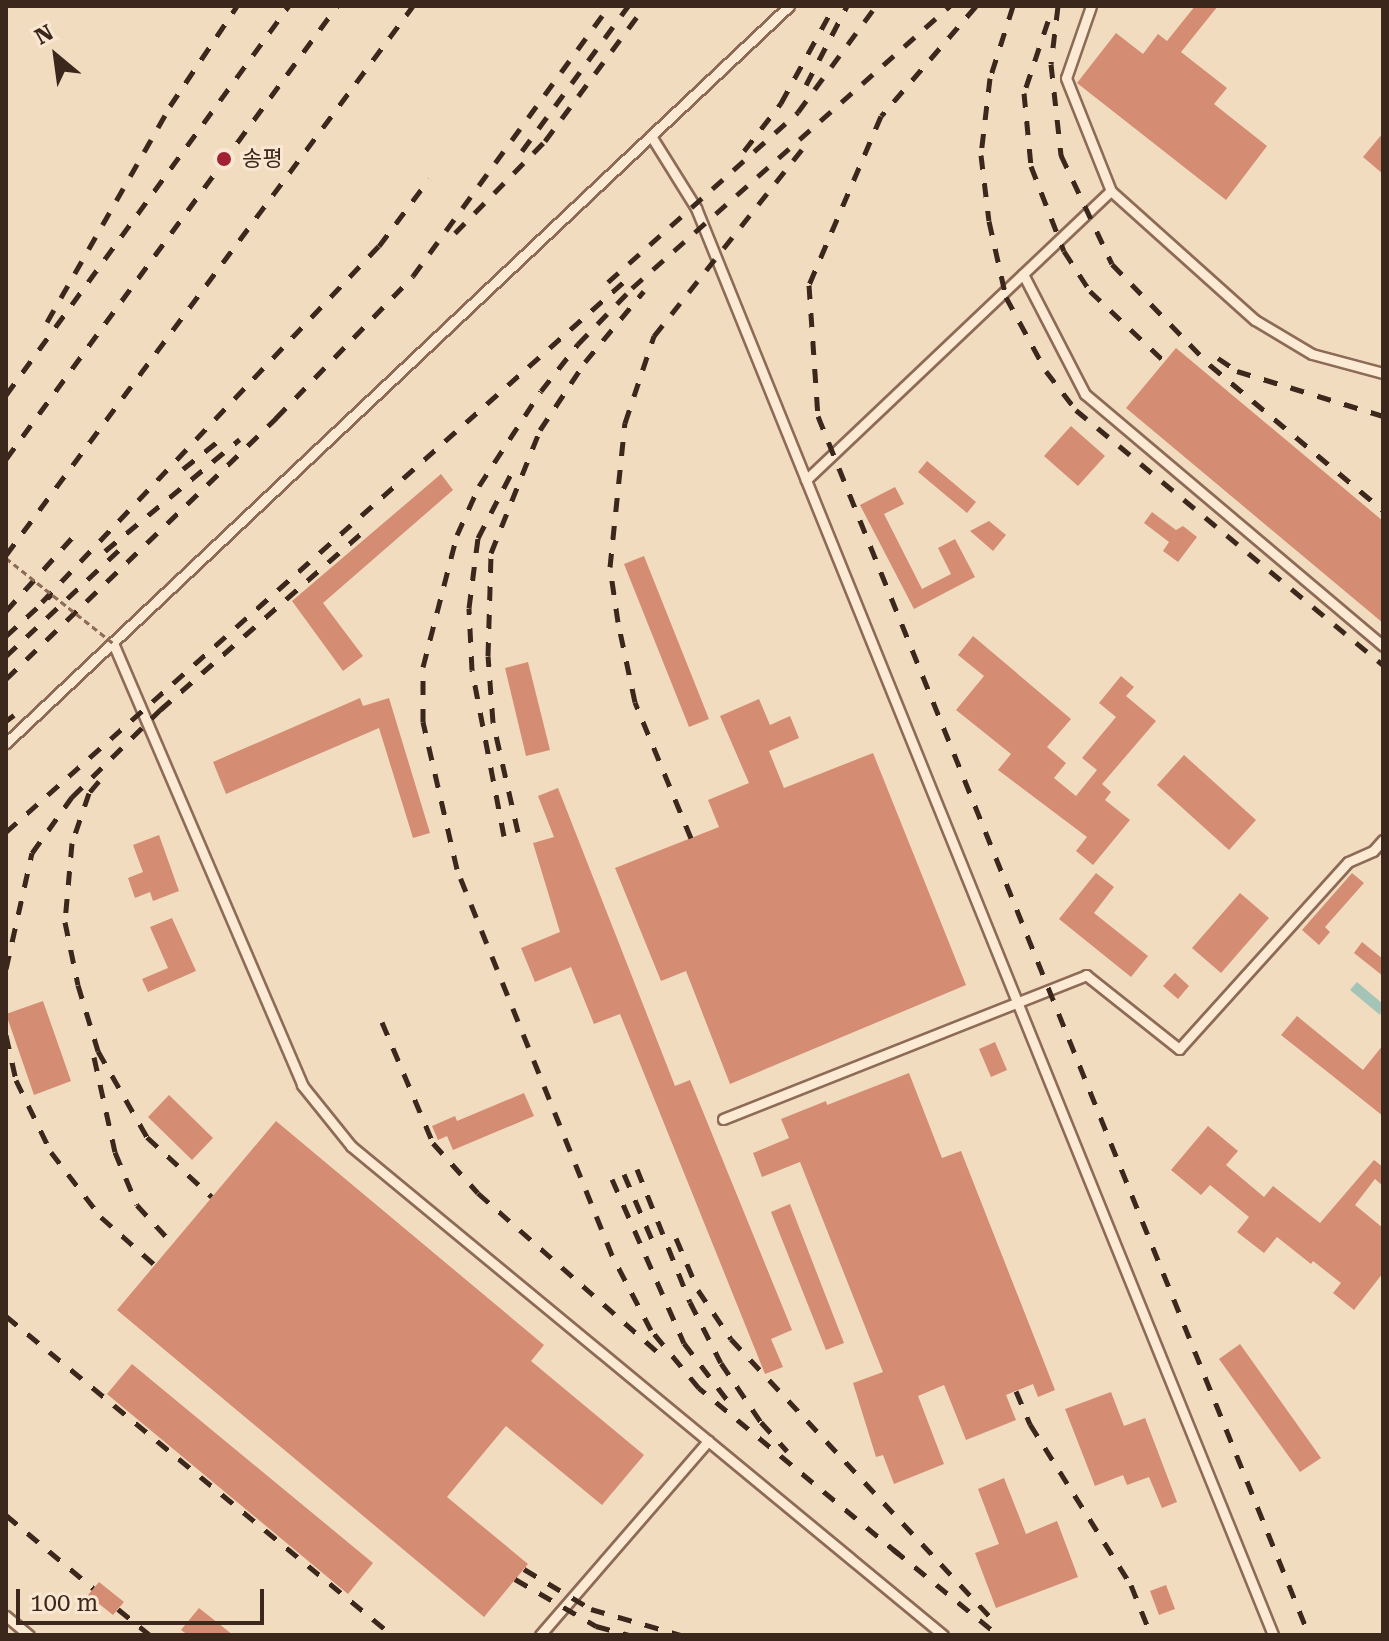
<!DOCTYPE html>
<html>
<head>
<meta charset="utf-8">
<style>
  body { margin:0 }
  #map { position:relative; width:1389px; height:1641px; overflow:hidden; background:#f2dcc0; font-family:"Roboto Serif","Noto Sans KR",serif }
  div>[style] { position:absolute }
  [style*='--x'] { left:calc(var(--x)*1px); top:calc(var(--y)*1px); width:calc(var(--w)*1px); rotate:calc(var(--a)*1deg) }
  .water>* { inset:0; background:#a3c4b6 }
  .building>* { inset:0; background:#d48d72 }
  .roads { filter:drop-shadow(2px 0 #8d6b56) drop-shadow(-2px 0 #8d6b56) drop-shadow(0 2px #8d6b56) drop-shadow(0 -2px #8d6b56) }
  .lane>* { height:9px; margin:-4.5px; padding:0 4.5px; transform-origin:4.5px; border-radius:4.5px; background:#fcead4 }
  .rail>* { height:5px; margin-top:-2.5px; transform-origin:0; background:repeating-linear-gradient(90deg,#3b271c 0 14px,transparent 0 28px) }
  .path-bridge>* { height:3px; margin-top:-1.5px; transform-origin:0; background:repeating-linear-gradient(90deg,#8d6b56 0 6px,transparent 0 10px) }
  .dots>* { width:22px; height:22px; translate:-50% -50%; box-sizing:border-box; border:4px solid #f9e7d1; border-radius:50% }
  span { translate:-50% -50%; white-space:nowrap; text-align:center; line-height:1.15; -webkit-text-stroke:6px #f9e7d1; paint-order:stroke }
  .poi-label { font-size:22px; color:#3b271c }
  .left { translate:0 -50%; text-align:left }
  .frame { position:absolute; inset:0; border:8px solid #3b271c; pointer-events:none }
  .north { position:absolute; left:16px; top:16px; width:80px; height:80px; -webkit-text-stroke:6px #f9e7d1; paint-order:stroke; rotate:331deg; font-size:22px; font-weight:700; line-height:32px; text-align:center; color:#3b271c }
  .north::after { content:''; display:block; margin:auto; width:28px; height:36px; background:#3b271c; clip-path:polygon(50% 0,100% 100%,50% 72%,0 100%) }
  .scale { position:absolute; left:16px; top:1589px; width:248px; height:36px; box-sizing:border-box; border:4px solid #3b271c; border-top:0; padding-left:10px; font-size:24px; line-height:28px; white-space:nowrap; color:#3b271c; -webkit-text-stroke:6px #f9e7d1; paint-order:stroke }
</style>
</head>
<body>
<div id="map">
  <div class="water">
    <i style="clip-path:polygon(1357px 982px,1383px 1004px,1380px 1015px,1350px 990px)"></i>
  </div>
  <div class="building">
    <i style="clip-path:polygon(1195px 6px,1218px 6px,1181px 52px,1227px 88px,1214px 104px,1267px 146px,1226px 200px,1077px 83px,1116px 33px,1143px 54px,1158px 34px,1167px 41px)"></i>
    <i style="clip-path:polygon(1383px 133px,1383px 174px,1363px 157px)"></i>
    <i style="clip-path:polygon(1176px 348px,1383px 521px,1383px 623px,1126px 408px)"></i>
    <i style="clip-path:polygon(1071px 426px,1105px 456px,1078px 486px,1044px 456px)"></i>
    <i style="clip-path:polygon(927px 461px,976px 502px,967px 513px,918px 472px)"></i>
    <i style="clip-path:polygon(441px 474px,453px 490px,323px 603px,363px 656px,343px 671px,292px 601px)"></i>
    <i style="clip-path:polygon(895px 487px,904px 504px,884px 514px,922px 589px,951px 574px,938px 548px,955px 539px,975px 577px,914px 609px,860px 505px)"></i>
    <i style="clip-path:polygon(1152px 512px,1176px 530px,1183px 526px,1197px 537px,1178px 562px,1163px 551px,1169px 542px,1144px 523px)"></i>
    <i style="clip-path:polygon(989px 521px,1006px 535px,993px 551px,970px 531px)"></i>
    <i style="clip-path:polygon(644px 556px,709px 719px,689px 727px,624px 564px)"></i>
    <i style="clip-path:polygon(973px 636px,1071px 719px,1047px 747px,1066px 763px,1054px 778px,1076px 796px,1097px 770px,1082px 758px,1116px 717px,1099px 703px,1121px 676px,1134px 687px,1126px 696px,1156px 721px,1102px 784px,1111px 792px,1105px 800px,1130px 820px,1093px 865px,1076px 851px,1087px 837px,998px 770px,1011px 754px,956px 710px,984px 676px,958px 655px)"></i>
    <i style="clip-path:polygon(528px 662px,550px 750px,526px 756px,505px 668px)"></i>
    <i style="clip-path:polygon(360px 698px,363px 706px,389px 698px,430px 833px,413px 838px,379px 728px,226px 794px,213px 762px)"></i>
    <i style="clip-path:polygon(759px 699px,770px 725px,790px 716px,799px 738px,769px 751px,784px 788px,873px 753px,966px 985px,730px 1084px,686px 971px,661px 981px,615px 868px,719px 827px,708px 800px,749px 783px,720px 716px)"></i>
    <i style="clip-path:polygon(1184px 755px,1256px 820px,1229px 850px,1157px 785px)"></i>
    <i style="clip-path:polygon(558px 788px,675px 1086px,690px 1080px,792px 1330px,771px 1339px,783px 1367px,765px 1374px,620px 1014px,594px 1024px,571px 967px,535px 982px,521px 948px,560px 932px,533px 843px,554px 837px,538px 796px)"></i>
    <i style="clip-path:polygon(159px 835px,179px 891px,153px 901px,150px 892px,135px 898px,128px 878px,143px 872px,133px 845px)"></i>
    <i style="clip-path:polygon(1096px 873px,1114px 887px,1094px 913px,1148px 956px,1131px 977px,1059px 919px)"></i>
    <i style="clip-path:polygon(1352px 873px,1364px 883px,1325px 927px,1330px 932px,1319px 945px,1302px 930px)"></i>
    <i style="clip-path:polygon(1240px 893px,1269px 918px,1221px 973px,1192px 948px)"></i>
    <i style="clip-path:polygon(172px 918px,196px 971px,148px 992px,142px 979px,168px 968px,150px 927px)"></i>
    <i style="clip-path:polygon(1362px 942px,1383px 959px,1383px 976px,1354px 953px)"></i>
    <i style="clip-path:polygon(1175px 973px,1189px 986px,1178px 999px,1163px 986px)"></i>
    <i style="clip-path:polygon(43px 1001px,71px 1081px,34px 1095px,6px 1014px)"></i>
    <i style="clip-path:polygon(1297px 1016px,1363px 1070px,1383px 1045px,1383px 1116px,1281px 1035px)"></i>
    <i style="clip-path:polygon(995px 1042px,1007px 1070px,991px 1077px,979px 1049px)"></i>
    <i style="clip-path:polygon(909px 1073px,942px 1158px,961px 1151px,1055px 1390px,1038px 1397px,1033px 1384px,1006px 1395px,1016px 1420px,966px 1440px,944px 1385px,918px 1396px,944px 1464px,894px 1484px,883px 1455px,876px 1457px,853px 1383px,883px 1372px,800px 1162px,762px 1177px,753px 1153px,789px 1138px,781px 1119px,826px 1101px,827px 1105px)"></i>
    <i style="clip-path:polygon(524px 1093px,534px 1116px,453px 1150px,447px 1136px,438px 1140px,432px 1126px,455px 1116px,457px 1121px)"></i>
    <i style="clip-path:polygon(169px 1095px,213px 1138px,192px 1160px,148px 1117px)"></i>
    <i style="clip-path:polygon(276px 1121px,544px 1345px,531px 1361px,644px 1455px,602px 1505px,506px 1426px,447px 1497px,528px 1564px,484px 1617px,117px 1310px)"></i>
    <i style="clip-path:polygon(1208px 1126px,1238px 1151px,1226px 1165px,1264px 1197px,1273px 1186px,1320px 1223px,1374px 1160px,1383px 1167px,1383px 1186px,1375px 1179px,1355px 1205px,1383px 1228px,1383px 1273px,1354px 1310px,1333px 1293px,1341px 1283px,1313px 1261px,1311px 1264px,1277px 1237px,1264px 1253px,1237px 1232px,1249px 1217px,1210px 1185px,1201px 1195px,1171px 1170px)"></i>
    <i style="clip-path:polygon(790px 1204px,844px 1343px,826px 1350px,771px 1212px)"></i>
    <i style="clip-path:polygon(1240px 1344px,1321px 1458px,1300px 1472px,1219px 1359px)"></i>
    <i style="clip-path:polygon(132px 1364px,373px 1563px,348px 1594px,107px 1394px)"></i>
    <i style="clip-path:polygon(1111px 1392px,1124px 1426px,1145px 1418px,1177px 1502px,1162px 1508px,1149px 1477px,1127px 1485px,1123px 1475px,1095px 1486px,1065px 1409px)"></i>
    <i style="clip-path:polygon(1004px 1478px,1026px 1534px,1057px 1521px,1078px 1577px,996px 1608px,975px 1553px,999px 1544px,978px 1489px)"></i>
    <i style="clip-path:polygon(99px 1582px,124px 1602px,113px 1615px,88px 1595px)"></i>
    <i style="clip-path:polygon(1166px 1585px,1175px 1609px,1159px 1615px,1150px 1591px)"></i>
    <i style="clip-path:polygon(199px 1608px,233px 1635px,188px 1635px,181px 1630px)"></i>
  </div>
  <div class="roads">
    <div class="lane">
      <i style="--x:1091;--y:6;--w:76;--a:109.1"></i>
      <i style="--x:1066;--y:78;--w:122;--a:68.3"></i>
      <i style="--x:1111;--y:191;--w:193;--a:41.9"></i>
      <i style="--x:1255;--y:320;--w:66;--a:30.8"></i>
      <i style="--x:1312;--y:354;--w:73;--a:15"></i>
      <i style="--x:651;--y:136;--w:85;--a:58"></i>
      <i style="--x:696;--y:208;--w:1539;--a:67.98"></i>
      <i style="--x:1023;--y:274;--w:135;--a:62.7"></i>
      <i style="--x:1085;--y:394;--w:390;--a:40.2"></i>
      <i style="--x:806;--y:480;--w:420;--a:-43.5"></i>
      <i style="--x:113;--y:643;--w:481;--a:66.8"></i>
      <i style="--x:302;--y:1085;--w:78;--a:51.2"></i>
      <i style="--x:351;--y:1146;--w:768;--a:39.56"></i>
      <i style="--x:6;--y:743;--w:1075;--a:-43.27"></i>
      <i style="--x:723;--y:1119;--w:391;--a:-21.6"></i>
      <i style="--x:1086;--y:975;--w:119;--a:38.5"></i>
      <i style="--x:1179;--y:1049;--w:252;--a:-47.9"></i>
      <i style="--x:1348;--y:862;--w:27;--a:-24"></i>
      <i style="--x:1373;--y:851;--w:15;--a:-48"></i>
      <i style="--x:6;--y:1616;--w:30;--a:40"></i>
      <i style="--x:540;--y:1635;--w:257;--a:-49.1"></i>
    </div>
  </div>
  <div class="rail">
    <i style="--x:976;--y:6;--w:145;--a:130.8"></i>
    <i style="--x:881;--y:116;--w:184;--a:113.1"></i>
    <i style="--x:809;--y:285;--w:131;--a:86.1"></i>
    <i style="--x:818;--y:416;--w:1314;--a:68.06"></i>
    <i style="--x:1013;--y:6;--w:76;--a:107.7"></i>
    <i style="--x:990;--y:78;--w:78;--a:96.7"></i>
    <i style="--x:981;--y:155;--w:66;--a:83.1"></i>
    <i style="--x:989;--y:221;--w:78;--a:77.4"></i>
    <i style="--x:1006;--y:297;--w:84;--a:61.6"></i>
    <i style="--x:1046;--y:371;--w:49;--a:52.4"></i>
    <i style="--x:1076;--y:410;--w:399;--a:39.7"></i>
    <i style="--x:1058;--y:6;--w:58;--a:96.9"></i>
    <i style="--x:1051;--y:64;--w:92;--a:83.7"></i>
    <i style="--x:1061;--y:155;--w:120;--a:64.9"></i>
    <i style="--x:1112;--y:264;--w:141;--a:45.9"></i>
    <i style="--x:1210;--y:365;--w:226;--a:40"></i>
    <i style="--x:1048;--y:21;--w:76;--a:108.4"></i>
    <i style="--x:1024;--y:93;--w:73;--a:84.5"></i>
    <i style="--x:1031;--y:166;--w:91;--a:68.8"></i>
    <i style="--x:1064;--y:251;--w:48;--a:57"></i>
    <i style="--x:1090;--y:291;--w:103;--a:43.4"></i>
    <i style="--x:806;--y:85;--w:89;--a:-62.6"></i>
    <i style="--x:522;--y:151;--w:180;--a:-53.8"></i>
    <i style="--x:744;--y:151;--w:61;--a:-52.4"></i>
    <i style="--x:781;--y:103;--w:111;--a:-61.3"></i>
    <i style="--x:455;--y:233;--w:129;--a:-45.6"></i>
    <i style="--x:545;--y:141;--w:168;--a:-53.5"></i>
    <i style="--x:608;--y:282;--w:255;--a:-41.8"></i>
    <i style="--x:798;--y:112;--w:132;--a:-53.7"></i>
    <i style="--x:47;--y:322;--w:249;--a:-60.3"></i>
    <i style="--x:170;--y:106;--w:120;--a:-56.2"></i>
    <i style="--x:1218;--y:358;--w:23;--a:34"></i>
    <i style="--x:1237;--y:371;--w:153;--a:17.1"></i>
    <i style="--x:6;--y:395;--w:481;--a:-54"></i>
    <i style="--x:6;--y:459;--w:561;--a:-53.84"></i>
    <i style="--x:183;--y:469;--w:43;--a:-38.5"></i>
    <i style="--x:105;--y:551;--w:175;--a:-39.7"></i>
    <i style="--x:6;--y:555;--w:683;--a:-53.45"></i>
    <i style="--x:42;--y:602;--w:490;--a:-46.6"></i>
    <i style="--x:379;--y:246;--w:84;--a:-53.3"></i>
    <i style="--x:6;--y:611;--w:109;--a:-48"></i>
    <i style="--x:6;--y:636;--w:62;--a:-42.4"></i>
    <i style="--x:6;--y:656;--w:156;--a:-43.2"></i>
    <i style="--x:6;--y:679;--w:376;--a:-44"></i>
    <i style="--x:276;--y:418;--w:197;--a:-46"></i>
    <i style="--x:413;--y:276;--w:334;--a:-54"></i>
    <i style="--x:6;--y:721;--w:10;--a:-37"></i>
    <i style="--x:99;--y:781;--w:16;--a:130"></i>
    <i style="--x:89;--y:793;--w:53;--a:108.8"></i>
    <i style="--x:72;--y:843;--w:79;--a:95.1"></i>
    <i style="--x:65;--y:922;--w:64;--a:78.3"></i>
    <i style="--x:78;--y:985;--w:69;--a:73.1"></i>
    <i style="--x:98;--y:1051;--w:99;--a:60.3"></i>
    <i style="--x:147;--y:1137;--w:88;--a:42.7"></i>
    <i style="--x:6;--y:832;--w:832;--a:-41.69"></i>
    <i style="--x:518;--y:832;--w:113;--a:-102.8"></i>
    <i style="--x:493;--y:722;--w:66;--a:-94.3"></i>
    <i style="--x:488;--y:656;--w:103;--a:-88.3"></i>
    <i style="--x:491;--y:553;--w:132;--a:-68.3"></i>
    <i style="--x:540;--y:430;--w:82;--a:-56.5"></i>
    <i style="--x:585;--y:362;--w:92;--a:-50.3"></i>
    <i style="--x:504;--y:836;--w:169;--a:-100.9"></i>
    <i style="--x:472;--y:670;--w:62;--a:-92.8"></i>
    <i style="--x:469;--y:608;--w:71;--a:-82.7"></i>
    <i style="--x:478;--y:538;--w:76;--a:-62.8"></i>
    <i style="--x:691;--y:838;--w:147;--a:-112.4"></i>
    <i style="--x:635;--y:702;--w:82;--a:-102"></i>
    <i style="--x:618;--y:622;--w:56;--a:-98.3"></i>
    <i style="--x:610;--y:567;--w:145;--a:-84.1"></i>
    <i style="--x:625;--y:423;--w:92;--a:-71.6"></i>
    <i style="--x:654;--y:336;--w:238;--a:-51.6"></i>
    <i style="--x:6;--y:969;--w:119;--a:-77.4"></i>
    <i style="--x:32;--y:853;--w:69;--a:-54.5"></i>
    <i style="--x:72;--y:797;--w:124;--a:-44.7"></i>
    <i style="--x:160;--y:710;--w:277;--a:-41.3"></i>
    <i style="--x:382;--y:1022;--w:131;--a:67.1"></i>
    <i style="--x:433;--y:1143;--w:67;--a:48"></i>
    <i style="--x:478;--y:1193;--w:243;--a:41.5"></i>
    <i style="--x:6;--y:1035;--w:46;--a:77.5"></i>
    <i style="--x:16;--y:1080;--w:80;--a:64.1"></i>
    <i style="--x:51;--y:1152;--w:82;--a:52.4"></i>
    <i style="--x:101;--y:1217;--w:72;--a:41.6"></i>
    <i style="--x:94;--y:1057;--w:97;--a:77.5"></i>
    <i style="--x:115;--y:1152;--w:57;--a:67.5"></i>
    <i style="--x:137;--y:1205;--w:53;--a:47.3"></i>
    <i style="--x:637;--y:1169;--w:143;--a:68.3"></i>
    <i style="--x:690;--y:1302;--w:68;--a:63.1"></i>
    <i style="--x:721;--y:1363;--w:71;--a:55.9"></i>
    <i style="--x:761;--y:1422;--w:39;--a:48"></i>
    <i style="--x:624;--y:1174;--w:74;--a:66.9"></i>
    <i style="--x:612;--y:1179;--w:179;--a:66.3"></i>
    <i style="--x:684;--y:1343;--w:78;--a:52.8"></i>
    <i style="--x:676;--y:1238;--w:56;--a:67.1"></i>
    <i style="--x:698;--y:1290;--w:59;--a:56"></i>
    <i style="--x:731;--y:1339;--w:380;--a:47"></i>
    <i style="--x:6;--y:1316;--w:501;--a:39.57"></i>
    <i style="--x:1016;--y:1391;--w:36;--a:67"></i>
    <i style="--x:1030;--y:1424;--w:190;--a:57.9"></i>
    <i style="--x:1131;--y:1585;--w:54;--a:68.2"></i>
    <i style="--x:6;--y:1515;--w:114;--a:40"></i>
    <i style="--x:893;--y:1549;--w:136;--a:39.3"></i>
    <i style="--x:899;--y:1554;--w:260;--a:-140.3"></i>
    <i style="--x:699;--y:1388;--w:75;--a:-129.6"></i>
    <i style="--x:651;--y:1330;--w:85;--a:-117.5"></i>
    <i style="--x:612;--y:1255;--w:416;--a:-111.9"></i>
    <i style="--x:457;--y:869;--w:151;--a:-103"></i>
    <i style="--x:423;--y:722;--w:55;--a:-90"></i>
    <i style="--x:423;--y:667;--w:136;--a:-75.6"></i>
    <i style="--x:457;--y:535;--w:54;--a:-65.8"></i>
    <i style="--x:479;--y:486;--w:113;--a:-56.9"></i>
    <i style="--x:541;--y:391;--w:60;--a:-51.8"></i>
    <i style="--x:578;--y:344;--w:78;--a:-46"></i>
    <i style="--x:632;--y:288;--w:425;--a:-41.6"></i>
    <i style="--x:524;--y:1569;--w:78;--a:30.8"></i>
    <i style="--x:591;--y:1609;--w:94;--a:16.1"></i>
    <i style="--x:515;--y:1579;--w:94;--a:30.1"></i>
    <i style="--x:596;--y:1626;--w:35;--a:15"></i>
    <i style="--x:118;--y:1609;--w:41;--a:39.1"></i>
  </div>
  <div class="path-bridge">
    <i style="--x:6;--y:558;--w:137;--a:38.5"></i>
  </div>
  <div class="dots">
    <i style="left:224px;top:159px;background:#a22034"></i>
  </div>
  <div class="poi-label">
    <span class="left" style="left:242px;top:159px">송평</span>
  </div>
  <div class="frame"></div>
  <div class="north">N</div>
  <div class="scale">100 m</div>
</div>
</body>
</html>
